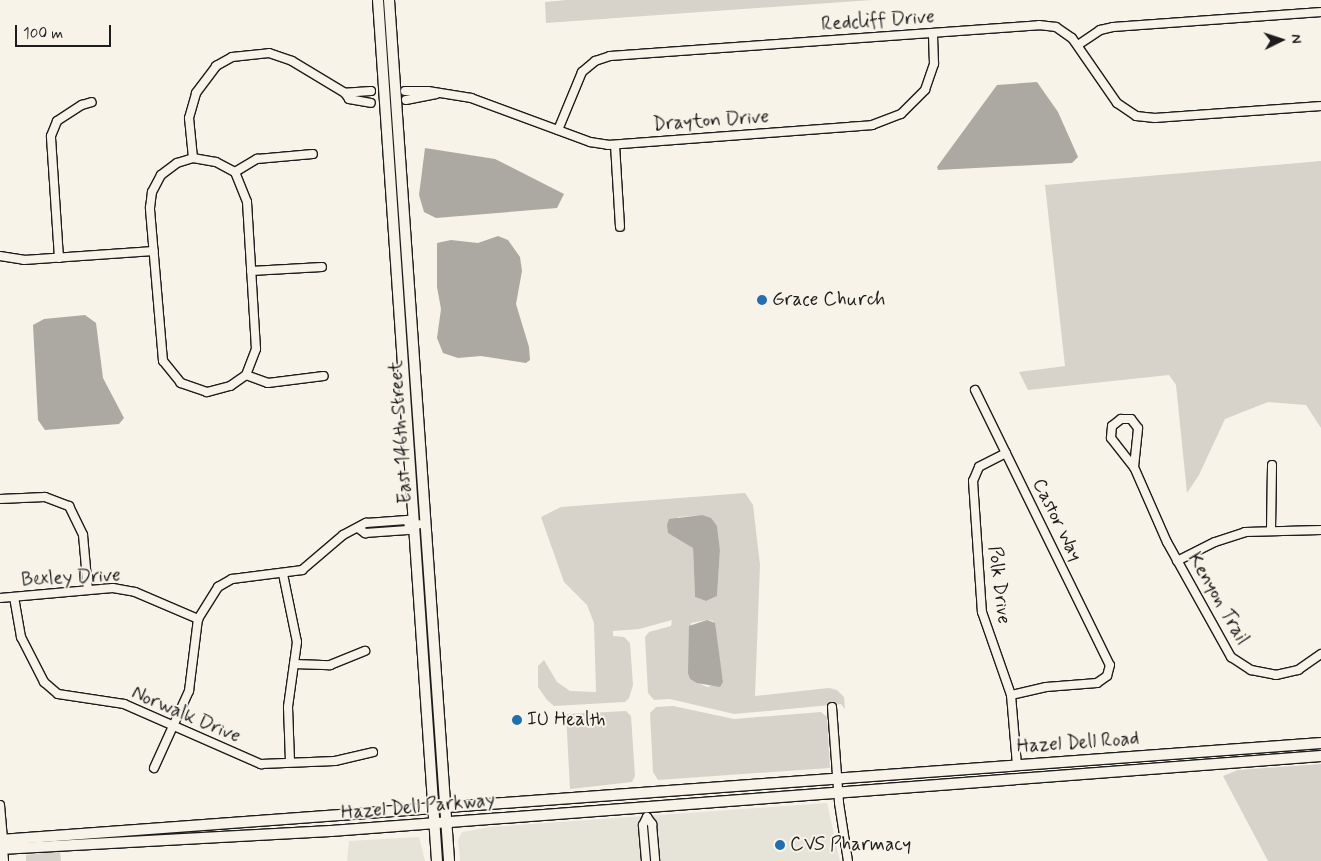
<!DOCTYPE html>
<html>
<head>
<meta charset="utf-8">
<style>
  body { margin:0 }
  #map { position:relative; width:1321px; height:861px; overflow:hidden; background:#f7f3e8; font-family:Mynerve,sans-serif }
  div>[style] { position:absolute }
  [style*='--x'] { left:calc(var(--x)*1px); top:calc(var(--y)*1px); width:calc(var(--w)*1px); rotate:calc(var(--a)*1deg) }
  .built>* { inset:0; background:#e6e3d9 }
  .green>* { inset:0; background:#d7d3cb }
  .water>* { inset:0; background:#aca9a2 }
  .roads { filter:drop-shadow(1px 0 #1c1c1c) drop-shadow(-1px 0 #1c1c1c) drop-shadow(0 1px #1c1c1c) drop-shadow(0 -1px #1c1c1c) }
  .minor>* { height:8px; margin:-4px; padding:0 4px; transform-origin:4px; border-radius:4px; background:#f7f3e8 }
  .major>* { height:10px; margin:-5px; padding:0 5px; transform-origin:5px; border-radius:5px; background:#f7f3e8 }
  .dots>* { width:14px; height:14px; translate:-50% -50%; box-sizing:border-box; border:2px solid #f7f3e8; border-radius:50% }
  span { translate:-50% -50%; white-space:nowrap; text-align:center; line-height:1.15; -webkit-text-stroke:4px #f7f3e8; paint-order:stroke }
  .street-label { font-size:19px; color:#1c1c1c }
  .poi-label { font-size:19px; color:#1c1c1c }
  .left { translate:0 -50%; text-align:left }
  .north { position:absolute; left:1256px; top:15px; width:50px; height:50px; -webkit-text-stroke:4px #f7f3e8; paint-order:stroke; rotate:86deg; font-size:14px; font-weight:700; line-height:20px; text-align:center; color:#1c1c1c }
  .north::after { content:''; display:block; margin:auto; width:18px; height:22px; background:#1c1c1c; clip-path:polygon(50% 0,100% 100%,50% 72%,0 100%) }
  .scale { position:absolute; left:15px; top:25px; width:96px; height:22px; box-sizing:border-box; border:2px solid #1c1c1c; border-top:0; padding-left:6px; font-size:15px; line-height:18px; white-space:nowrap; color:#1c1c1c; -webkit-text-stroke:4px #f7f3e8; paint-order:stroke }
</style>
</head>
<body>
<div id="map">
  <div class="built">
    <i style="clip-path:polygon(827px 803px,840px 861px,460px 861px,458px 840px,462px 832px,491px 827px)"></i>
    <i style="clip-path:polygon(419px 837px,425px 861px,347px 861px,349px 841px)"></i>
  </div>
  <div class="green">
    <i style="clip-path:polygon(567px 0,872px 0,546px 23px,545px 2px)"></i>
    <i style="clip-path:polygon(1321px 161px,1321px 428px,1306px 405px,1268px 402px,1225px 419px,1199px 475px,1187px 493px,1176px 385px,1169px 375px,1028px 390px,1019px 372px,1065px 366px,1045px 185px)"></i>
    <i style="clip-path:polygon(evenodd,745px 493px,753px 505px,760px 565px,755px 696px,829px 688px,837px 690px,844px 697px,845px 709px,841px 704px,734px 714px,670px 699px,654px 700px,648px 693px,645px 637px,649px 632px,671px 626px,672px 620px,639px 629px,613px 631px,613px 636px,624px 637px,630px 643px,633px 685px,629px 698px,625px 702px,554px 706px,547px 700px,538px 687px,538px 666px,544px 660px,557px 682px,570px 691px,596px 692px,594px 623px,587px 605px,564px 582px,541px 517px,561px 507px,745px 493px,702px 515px,717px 526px,720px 550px,717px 596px,706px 601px,695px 597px,693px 548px,679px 537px,678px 517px,702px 515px,745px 493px,707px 620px,713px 621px,723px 682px,707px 687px,690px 679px,691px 623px,707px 620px)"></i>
    <i style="clip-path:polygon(673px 706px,734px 719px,821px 712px,827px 717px,830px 768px,658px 780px,653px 772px,650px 713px,656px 707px)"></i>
    <i style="clip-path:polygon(626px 711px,631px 716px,635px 776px,632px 782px,570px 789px,566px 714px)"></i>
    <i style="clip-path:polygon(1321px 764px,1321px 861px,1268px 861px,1223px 776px,1238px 770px)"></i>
    <i style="clip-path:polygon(60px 851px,61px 861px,26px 861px,26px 855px)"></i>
  </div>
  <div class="water">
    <i style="clip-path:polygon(1037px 82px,1058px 112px,1078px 157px,1072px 163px,938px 170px,937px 167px,997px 85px)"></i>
    <i style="clip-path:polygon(425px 148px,495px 159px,564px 194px,557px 208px,436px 218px,424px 212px,419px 195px)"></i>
    <i style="clip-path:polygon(498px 236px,508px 240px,520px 257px,522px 271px,516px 304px,529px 347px,530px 360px,526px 363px,481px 356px,458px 358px,443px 353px,437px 338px,441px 309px,437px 287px,437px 243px,451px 240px,478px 243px)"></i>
    <i style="clip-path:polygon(85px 315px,96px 323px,103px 378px,124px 418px,119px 424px,45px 430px,38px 420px,33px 325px,44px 319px)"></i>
    <i style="clip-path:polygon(702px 515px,711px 518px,717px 526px,720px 550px,717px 596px,706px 601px,695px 597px,693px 548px,668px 533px,667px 525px,669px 519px)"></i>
    <i style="clip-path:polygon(707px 620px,715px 623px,723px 682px,720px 687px,697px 683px,690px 679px,688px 673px,689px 626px)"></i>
  </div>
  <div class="roads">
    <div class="minor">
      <i style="--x:1078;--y:45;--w:27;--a:-34"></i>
      <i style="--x:1100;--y:30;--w:13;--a:-13"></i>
      <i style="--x:1113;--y:27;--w:209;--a:-4.1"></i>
      <i style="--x:371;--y:91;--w:26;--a:176"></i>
      <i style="--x:345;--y:93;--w:7;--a:56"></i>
      <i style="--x:349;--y:99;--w:22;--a:10"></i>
      <i style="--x:405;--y:91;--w:23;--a:0"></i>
      <i style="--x:428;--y:91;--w:44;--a:9.2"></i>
      <i style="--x:471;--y:98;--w:127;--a:20.3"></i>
      <i style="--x:590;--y:142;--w:18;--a:9"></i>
      <i style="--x:608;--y:145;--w:265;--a:-4.3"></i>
      <i style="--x:872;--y:125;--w:31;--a:-21"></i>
      <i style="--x:901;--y:114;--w:34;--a:-45"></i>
      <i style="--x:925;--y:90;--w:28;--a:-71"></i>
      <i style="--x:934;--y:64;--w:31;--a:-92"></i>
      <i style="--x:406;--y:100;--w:31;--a:-11"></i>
      <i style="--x:558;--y:130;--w:63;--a:-67.5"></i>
      <i style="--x:582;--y:72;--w:17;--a:-40"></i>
      <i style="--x:595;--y:61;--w:16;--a:-18"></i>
      <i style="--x:610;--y:56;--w:430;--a:-4.1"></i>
      <i style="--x:1039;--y:25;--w:17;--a:7"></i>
      <i style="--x:1056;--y:27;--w:19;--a:35"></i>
      <i style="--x:1072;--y:38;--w:79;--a:55.3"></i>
      <i style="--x:1117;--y:103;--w:23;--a:34"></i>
      <i style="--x:1136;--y:116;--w:19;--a:6"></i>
      <i style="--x:1155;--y:118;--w:166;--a:-4.1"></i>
      <i style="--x:615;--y:145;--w:82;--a:86.5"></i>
      <i style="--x:193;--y:158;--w:23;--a:10"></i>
      <i style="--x:216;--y:162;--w:21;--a:28"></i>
      <i style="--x:235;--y:172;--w:32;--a:68"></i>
      <i style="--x:247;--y:202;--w:147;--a:86.5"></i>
      <i style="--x:256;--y:349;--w:28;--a:111"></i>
      <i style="--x:246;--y:375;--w:19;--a:145"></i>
      <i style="--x:230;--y:386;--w:24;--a:165"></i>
      <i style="--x:207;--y:392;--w:28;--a:-161"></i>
      <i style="--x:181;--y:383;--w:28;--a:-129"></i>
      <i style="--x:163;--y:361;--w:154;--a:-94.9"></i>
      <i style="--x:150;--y:208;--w:16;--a:-83"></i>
      <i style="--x:152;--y:192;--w:19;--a:-62"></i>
      <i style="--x:161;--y:175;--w:20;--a:-37"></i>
      <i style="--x:177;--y:163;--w:17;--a:-17"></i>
      <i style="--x:193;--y:158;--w:40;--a:-95.7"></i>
      <i style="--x:189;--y:118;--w:26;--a:-74"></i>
      <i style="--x:196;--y:93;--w:34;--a:-53"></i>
      <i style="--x:216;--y:66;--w:18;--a:-29"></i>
      <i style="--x:232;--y:57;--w:37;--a:-6"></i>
      <i style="--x:269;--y:53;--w:24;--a:19"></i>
      <i style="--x:292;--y:61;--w:62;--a:31.1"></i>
      <i style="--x:235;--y:172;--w:26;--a:-31"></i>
      <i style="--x:257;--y:159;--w:56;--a:-5.1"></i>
      <i style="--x:0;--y:256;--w:24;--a:9"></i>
      <i style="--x:24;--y:260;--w:130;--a:-4"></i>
      <i style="--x:59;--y:258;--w:122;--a:-93.8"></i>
      <i style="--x:51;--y:136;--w:16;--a:-68"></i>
      <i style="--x:57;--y:121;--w:30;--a:-33"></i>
      <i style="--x:82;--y:105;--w:10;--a:-17"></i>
      <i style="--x:251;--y:271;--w:71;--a:-3.2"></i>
      <i style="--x:246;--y:375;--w:23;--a:20"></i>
      <i style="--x:268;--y:383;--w:56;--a:-7.1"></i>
      <i style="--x:975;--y:390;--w:306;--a:63.9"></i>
      <i style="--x:1110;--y:665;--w:11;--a:105"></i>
      <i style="--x:1107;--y:676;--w:12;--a:145"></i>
      <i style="--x:1097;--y:683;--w:51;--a:175.5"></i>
      <i style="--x:1046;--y:687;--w:36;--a:167"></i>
      <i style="--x:1006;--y:453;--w:30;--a:153"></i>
      <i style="--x:979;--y:467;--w:15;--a:113"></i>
      <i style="--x:973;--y:481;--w:131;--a:86.1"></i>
      <i style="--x:982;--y:612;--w:88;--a:70.7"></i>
      <i style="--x:1011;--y:695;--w:70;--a:85.1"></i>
      <i style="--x:1134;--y:467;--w:39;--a:-84"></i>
      <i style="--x:1138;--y:428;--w:11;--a:-128"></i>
      <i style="--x:1131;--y:419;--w:10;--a:180"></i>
      <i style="--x:1121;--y:419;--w:11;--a:142"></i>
      <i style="--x:1112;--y:426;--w:12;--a:95"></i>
      <i style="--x:1111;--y:438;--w:37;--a:52"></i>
      <i style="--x:1134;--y:467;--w:82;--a:66.3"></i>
      <i style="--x:1167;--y:542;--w:132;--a:60.9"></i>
      <i style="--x:1231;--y:657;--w:24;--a:33"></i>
      <i style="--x:1251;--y:670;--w:25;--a:11"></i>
      <i style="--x:1276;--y:675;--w:23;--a:-13"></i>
      <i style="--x:1298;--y:670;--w:28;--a:-35"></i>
      <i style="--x:0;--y:499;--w:45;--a:-2.5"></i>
      <i style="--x:45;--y:497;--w:26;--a:21"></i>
      <i style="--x:69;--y:506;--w:32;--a:64"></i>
      <i style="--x:83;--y:535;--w:55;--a:84.8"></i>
      <i style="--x:358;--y:528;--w:9;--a:36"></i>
      <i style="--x:365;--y:533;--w:43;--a:-4"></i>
      <i style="--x:408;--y:530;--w:5;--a:-79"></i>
      <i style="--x:409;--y:525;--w:16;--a:-4"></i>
      <i style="--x:1271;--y:530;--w:65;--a:-89.1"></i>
      <i style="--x:1177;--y:561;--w:42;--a:-26.6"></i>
      <i style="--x:1215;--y:542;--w:32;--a:-18"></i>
      <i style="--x:1245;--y:532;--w:76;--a:-1.5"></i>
      <i style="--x:283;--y:574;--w:69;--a:78.4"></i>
      <i style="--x:297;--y:642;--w:66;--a:97.9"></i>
      <i style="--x:288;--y:707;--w:55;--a:87.9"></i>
      <i style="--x:14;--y:597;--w:41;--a:80.1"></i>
      <i style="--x:21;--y:637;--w:51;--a:62.9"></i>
      <i style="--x:44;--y:682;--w:18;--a:41"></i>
      <i style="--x:58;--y:694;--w:67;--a:8.6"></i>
      <i style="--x:124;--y:704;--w:150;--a:23.7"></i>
      <i style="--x:261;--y:764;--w:74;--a:-2.3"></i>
      <i style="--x:335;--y:761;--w:39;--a:-13"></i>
      <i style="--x:0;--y:598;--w:113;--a:-5.1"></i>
      <i style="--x:113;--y:588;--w:22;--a:10"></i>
      <i style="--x:135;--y:592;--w:69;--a:23.2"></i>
      <i style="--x:294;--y:664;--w:36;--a:2"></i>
      <i style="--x:330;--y:665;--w:38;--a:-22"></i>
      <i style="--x:832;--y:707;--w:96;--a:85.8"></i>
      <i style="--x:839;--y:803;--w:59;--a:81.2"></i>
      <i style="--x:154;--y:768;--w:85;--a:-65.6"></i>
      <i style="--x:189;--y:691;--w:73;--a:-82.9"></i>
      <i style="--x:198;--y:619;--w:38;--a:-58"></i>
      <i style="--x:218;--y:587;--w:16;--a:-30"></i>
      <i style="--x:232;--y:579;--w:71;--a:-7.3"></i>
      <i style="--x:302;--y:570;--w:54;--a:-40.5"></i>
      <i style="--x:343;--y:535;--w:26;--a:-28"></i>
      <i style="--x:366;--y:523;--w:41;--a:-4.2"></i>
      <i style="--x:407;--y:520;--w:5;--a:68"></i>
      <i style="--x:0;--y:805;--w:35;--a:85"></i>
      <i style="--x:3;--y:849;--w:12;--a:85"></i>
      <i style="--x:646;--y:861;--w:36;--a:-95"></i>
      <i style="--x:643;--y:825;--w:9;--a:-63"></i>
      <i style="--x:647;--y:817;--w:9;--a:54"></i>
      <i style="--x:652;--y:824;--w:37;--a:85"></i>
    </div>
    <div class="major">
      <i style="--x:378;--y:0;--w:863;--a:86.08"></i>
      <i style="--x:389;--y:0;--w:863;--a:86.01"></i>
      <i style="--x:0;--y:840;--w:1325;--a:-4.2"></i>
      <i style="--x:0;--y:849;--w:331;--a:-3.1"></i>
      <i style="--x:331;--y:831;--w:993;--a:-4.33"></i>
    </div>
  </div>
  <div class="dots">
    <i style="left:762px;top:300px;background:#1f6fb2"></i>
    <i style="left:517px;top:720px;background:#1f6fb2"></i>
    <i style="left:780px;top:845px;background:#1f6fb2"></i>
  </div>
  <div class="street-label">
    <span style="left:878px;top:21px;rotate:-4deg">Redcliff Drive</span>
    <span style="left:711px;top:121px;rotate:-4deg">Drayton Drive</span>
    <span style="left:401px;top:432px;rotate:-94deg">East 146th Street</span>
    <span style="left:1057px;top:520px;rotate:64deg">Castor Way</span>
    <span style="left:71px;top:578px;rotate:-3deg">Bexley Drive</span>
    <span style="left:999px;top:585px;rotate:83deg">Polk Drive</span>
    <span style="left:1218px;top:599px;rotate:60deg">Kenyon Trail</span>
    <span style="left:186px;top:715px;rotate:23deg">Norwalk Drive</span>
    <span style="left:1078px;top:743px;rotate:-4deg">Hazel Dell Road</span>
    <span style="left:418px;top:807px;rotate:-5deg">Hazel Dell Parkway</span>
  </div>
  <div class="poi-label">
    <span class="left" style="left:772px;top:300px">Grace Church</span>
    <span class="left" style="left:527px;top:720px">IU Health</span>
    <span class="left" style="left:790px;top:845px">CVS Pharmacy</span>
  </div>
  <div class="north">N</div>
  <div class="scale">100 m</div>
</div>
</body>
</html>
